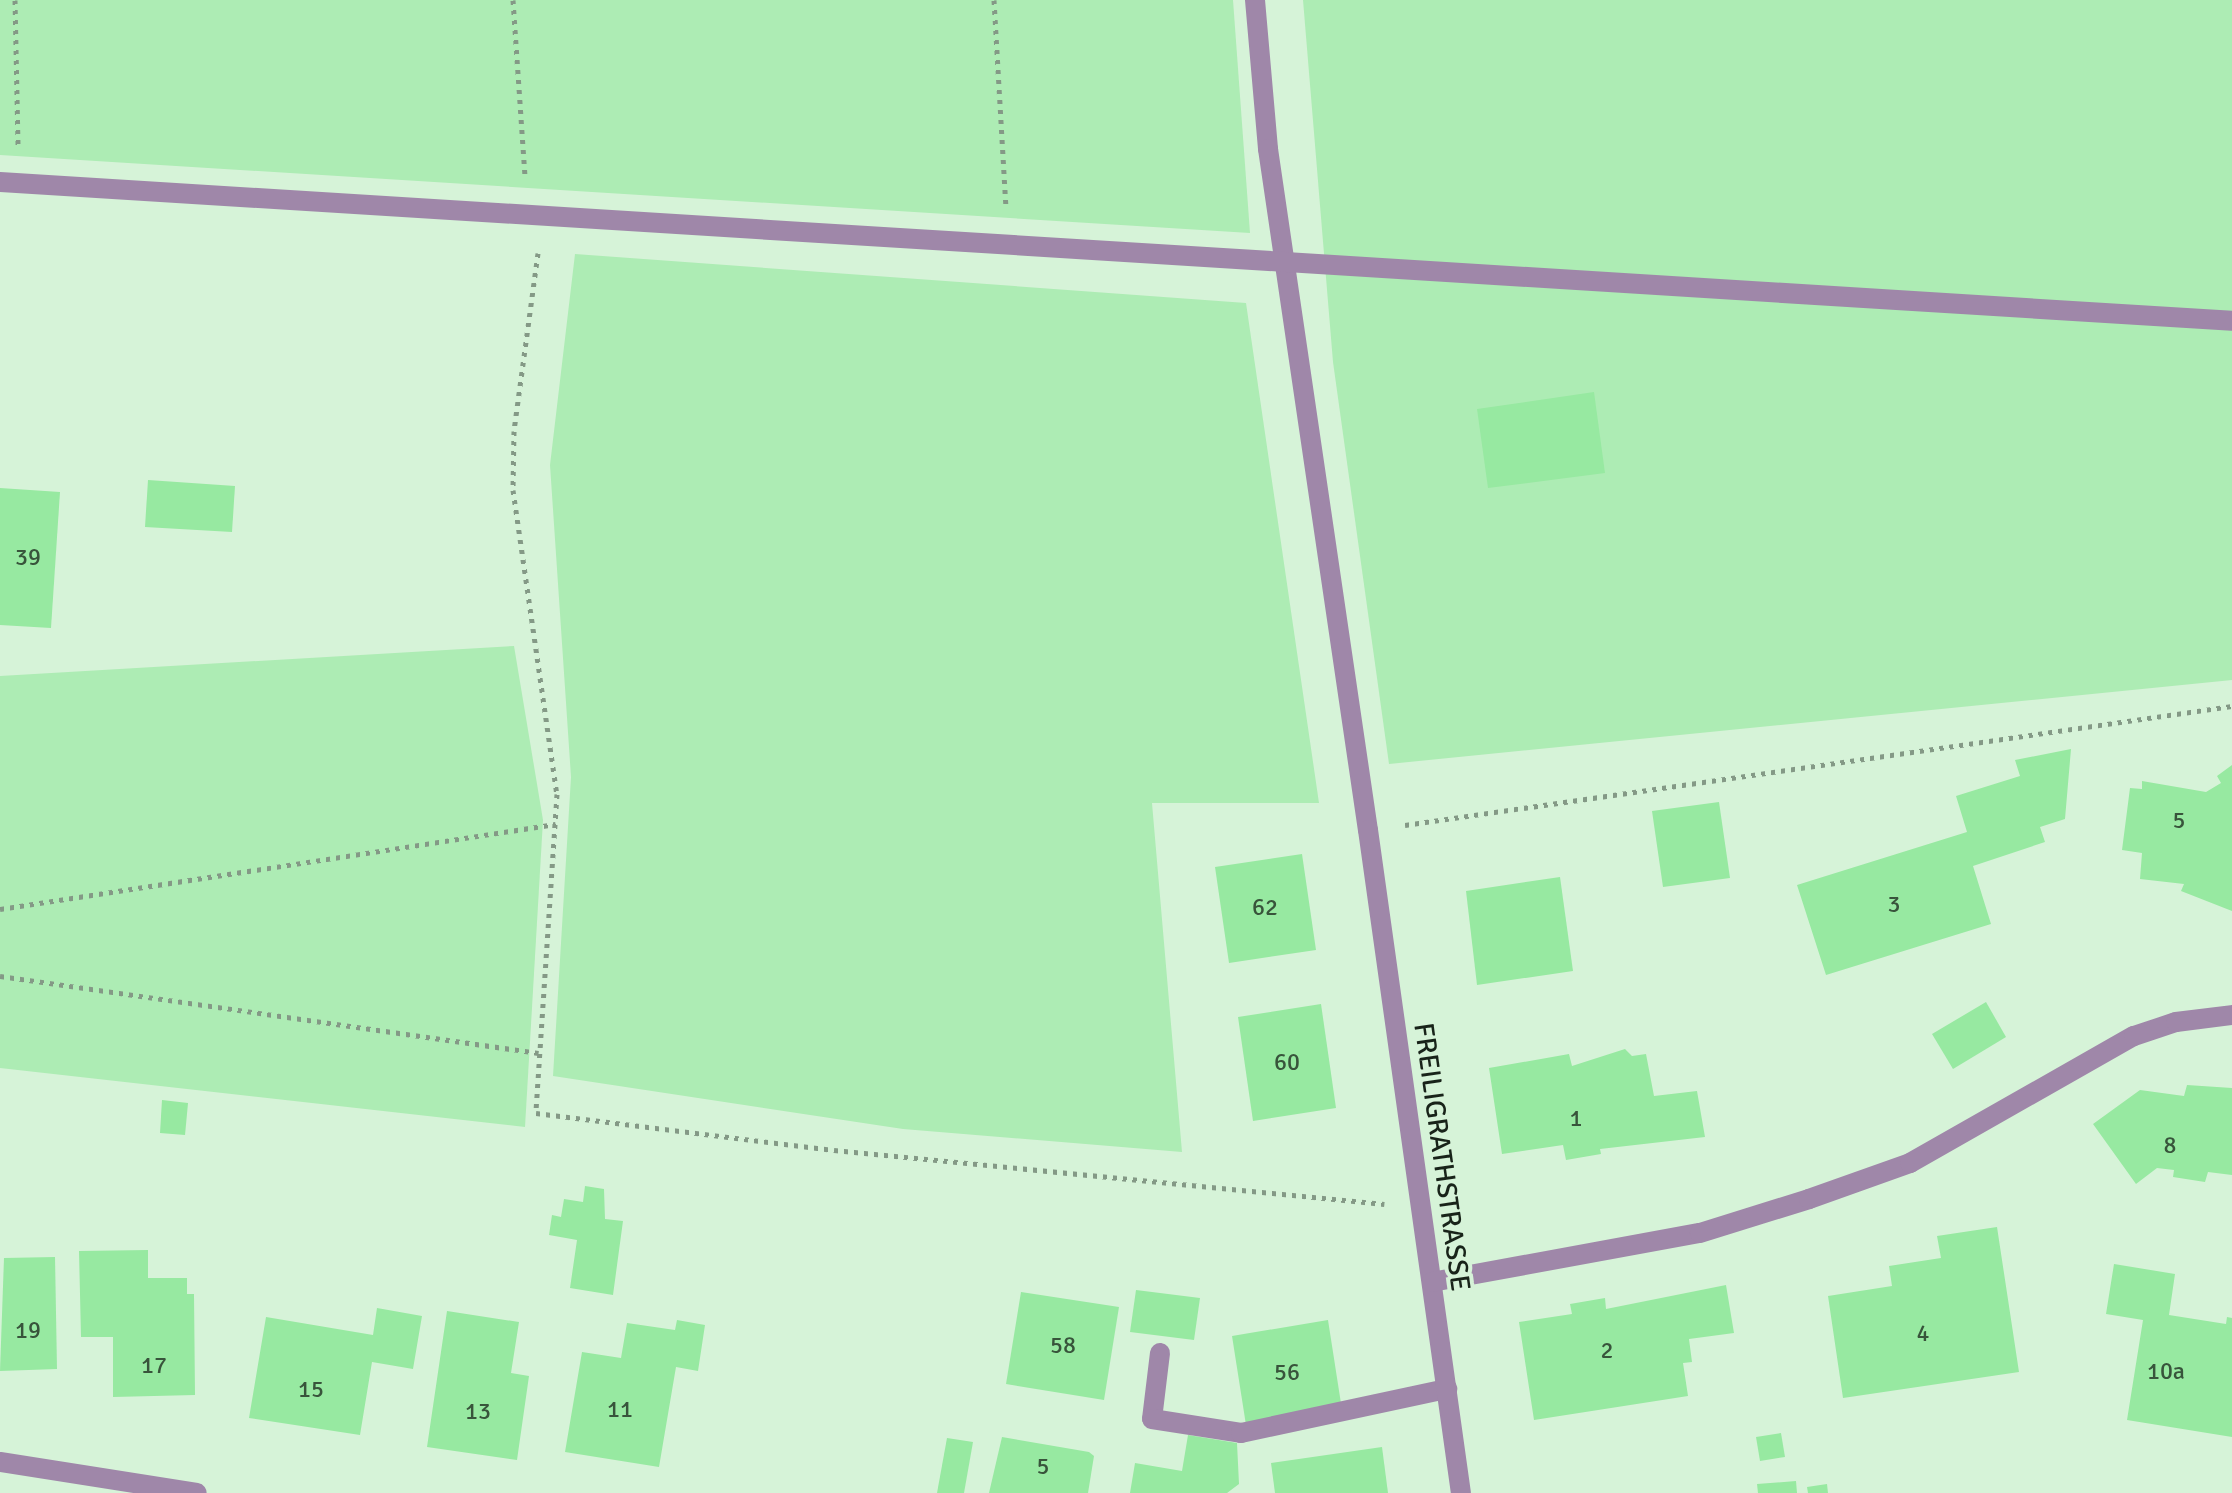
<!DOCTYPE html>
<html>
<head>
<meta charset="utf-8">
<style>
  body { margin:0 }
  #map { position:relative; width:2232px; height:1493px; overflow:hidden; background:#d6f3d8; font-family:Signika,sans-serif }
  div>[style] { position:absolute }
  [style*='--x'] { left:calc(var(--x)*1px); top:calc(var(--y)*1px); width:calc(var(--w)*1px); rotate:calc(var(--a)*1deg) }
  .green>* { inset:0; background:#adecb4 }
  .building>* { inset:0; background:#97e9a1 }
  .path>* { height:5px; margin-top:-2.5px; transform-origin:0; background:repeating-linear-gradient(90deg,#849986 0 4px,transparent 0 10px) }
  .lane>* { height:20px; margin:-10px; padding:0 10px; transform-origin:10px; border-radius:10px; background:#9f87a9 }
  .street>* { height:20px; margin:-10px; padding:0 10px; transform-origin:10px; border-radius:10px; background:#9f87a9 }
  span { translate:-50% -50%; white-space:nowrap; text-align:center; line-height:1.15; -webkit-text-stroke:8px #d6f3d8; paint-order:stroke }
  .number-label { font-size:24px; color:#38543b }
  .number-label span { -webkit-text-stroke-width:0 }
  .street-label { font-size:28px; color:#182319 }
</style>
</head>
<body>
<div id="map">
  <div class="green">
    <i style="clip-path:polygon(0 0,1233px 0,1250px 233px,0 155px)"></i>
    <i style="clip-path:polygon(1303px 0,2232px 0,2232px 680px,1389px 764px,1333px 362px)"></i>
    <i style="clip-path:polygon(575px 254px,1246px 303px,1319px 803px,1152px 803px,1182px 1152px,903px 1129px,553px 1076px,571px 777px,550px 465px)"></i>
    <i style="clip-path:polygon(514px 646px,543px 820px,525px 1127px,0 1068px,0 676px)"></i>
  </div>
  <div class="building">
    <i style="clip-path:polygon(1594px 392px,1605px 473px,1488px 488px,1477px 409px)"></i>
    <i style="clip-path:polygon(148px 480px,235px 486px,232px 532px,145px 527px)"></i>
    <i style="clip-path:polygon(0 488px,60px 492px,51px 628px,0 625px)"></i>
    <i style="clip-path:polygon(2071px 749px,2065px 819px,2040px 827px,2045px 842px,1973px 866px,1991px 924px,1826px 975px,1797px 885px,1967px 832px,1956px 796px,2020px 776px,2015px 760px)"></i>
    <i style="clip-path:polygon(2232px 765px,2232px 911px,2181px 891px,2184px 884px,2140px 879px,2142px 853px,2122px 850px,2130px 788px,2142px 789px,2142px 781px,2206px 792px,2221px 783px,2217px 776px)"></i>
    <i style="clip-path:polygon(1719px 802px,1730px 878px,1663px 887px,1652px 811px)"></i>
    <i style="clip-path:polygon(1302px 854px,1316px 950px,1229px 963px,1215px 867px)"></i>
    <i style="clip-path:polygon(1560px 877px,1573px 971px,1477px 985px,1466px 891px)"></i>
    <i style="clip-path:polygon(1986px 1002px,2006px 1037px,1953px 1069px,1932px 1034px)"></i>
    <i style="clip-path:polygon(1321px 1004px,1336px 1108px,1253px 1121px,1238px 1017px)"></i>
    <i style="clip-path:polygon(1625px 1049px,1632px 1056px,1646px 1054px,1654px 1096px,1697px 1091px,1705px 1137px,1600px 1149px,1601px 1154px,1566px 1160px,1563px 1145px,1502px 1154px,1489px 1068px,1569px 1054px,1572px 1066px)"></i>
    <i style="clip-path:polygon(2187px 1085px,2232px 1088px,2232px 1175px,2208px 1172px,2205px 1182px,2173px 1177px,2174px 1170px,2157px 1168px,2136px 1184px,2093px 1124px,2140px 1090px,2184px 1096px)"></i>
    <i style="clip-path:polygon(162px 1100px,188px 1103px,185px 1135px,160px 1133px)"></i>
    <i style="clip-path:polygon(585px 1186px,604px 1189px,605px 1219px,623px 1221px,613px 1295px,570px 1288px,577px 1240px,549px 1235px,552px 1215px,561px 1217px,564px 1199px,583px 1202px)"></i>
    <i style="clip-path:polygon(1997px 1227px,2019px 1372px,1843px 1398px,1828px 1296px,1892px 1286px,1889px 1266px,1941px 1258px,1937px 1236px)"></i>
    <i style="clip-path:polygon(148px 1250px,148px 1278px,187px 1278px,187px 1294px,194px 1294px,195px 1395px,113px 1397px,113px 1337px,81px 1337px,79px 1251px)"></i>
    <i style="clip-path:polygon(55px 1257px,57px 1369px,0 1371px,4px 1258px)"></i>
    <i style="clip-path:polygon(2114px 1264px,2175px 1274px,2169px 1315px,2226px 1324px,2227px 1317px,2232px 1318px,2232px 1437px,2127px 1420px,2143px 1320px,2106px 1314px)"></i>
    <i style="clip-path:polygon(1726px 1285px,1734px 1333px,1689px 1339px,1692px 1362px,1683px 1363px,1688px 1396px,1534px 1420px,1519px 1322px,1572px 1314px,1570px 1304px,1605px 1298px,1606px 1309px)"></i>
    <i style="clip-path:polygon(1136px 1290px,1200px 1298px,1194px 1340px,1130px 1332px)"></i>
    <i style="clip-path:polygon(1021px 1292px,1119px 1307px,1104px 1400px,1006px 1384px)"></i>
    <i style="clip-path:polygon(377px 1308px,422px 1316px,413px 1369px,372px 1362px,360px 1435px,249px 1418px,266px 1317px,373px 1335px)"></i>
    <i style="clip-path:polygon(447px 1311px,519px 1322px,511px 1373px,529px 1376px,517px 1460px,427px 1447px)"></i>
    <i style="clip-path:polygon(677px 1320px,705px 1325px,698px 1371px,676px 1367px,659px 1467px,565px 1452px,582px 1352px,621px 1358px,627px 1323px,675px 1330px)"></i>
    <i style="clip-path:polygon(1328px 1320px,1342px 1410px,1246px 1425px,1232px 1336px)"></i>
    <i style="clip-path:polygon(1781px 1433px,1785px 1457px,1760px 1461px,1756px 1437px)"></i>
    <i style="clip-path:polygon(1188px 1435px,1237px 1443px,1239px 1484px,1227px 1493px,1130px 1493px,1135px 1463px,1182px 1471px)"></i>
    <i style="clip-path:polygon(1002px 1437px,1089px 1452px,1094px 1456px,1088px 1493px,989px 1493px)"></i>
    <i style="clip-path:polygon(947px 1438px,973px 1442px,964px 1493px,937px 1493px)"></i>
    <i style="clip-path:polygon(1382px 1447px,1388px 1493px,1275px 1493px,1271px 1463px)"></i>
    <i style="clip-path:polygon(1796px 1481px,1797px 1493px,1758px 1493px,1757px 1484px)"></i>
    <i style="clip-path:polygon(1827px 1484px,1828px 1493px,1808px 1493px,1807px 1487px)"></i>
  </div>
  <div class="path">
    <i style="--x:15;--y:0;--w:146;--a:88.8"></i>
    <i style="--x:513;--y:0;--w:178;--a:86.1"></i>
    <i style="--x:994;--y:0;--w:207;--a:86.7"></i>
    <i style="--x:538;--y:253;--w:180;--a:97.7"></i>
    <i style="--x:514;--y:431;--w:59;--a:91"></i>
    <i style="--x:513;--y:490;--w:307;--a:81.8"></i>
    <i style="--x:557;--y:794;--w:320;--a:93.8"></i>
    <i style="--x:536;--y:1113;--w:300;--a:7.1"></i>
    <i style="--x:834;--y:1150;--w:553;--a:5.61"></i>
    <i style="--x:1405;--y:825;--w:836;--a:-8.19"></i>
    <i style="--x:0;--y:909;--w:562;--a:-8.69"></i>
    <i style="--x:0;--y:976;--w:544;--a:8.13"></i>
  </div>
  <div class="lane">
    <i style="--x:1255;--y:0;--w:150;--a:85"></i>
    <i style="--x:1268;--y:149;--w:688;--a:81.65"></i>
    <i style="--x:0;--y:182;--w:2236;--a:3.56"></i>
    <i style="--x:1160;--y:1353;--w:66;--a:96.9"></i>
    <i style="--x:1152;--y:1419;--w:90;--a:8.9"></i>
    <i style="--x:1241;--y:1433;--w:211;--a:-12.1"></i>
  </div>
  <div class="street">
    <i style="--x:1368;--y:830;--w:669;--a:82.02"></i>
    <i style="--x:1432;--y:1282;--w:272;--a:-10.4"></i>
    <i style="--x:1700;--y:1233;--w:114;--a:-17.3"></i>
    <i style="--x:1809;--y:1199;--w:107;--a:-19.6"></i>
    <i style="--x:1910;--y:1163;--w:257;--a:-29.6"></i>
    <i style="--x:2134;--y:1036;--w:44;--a:-18.4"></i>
    <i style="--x:2176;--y:1022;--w:56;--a:-7.1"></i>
    <i style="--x:0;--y:1462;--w:199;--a:8.9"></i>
  </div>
  <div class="number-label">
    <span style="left:28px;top:558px">39</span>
    <span style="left:2179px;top:821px">5</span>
    <span style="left:1894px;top:905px">3</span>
    <span style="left:1265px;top:908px">62</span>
    <span style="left:1287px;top:1063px">60</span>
    <span style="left:1576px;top:1119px">1</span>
    <span style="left:2170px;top:1146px">8</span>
    <span style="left:28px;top:1331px">19</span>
    <span style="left:1923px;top:1334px">4</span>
    <span style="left:1063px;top:1346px">58</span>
    <span style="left:1607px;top:1351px">2</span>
    <span style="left:154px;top:1366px">17</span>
    <span style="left:2166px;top:1372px">10a</span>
    <span style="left:1287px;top:1373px">56</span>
    <span style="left:311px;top:1390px">15</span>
    <span style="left:620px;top:1410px">11</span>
    <span style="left:478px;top:1412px">13</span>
    <span style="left:1043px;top:1467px">5</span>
  </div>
  <div class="street-label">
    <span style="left:1442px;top:1157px;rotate:82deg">FREILIGRATHSTRASSE</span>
  </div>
</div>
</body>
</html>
